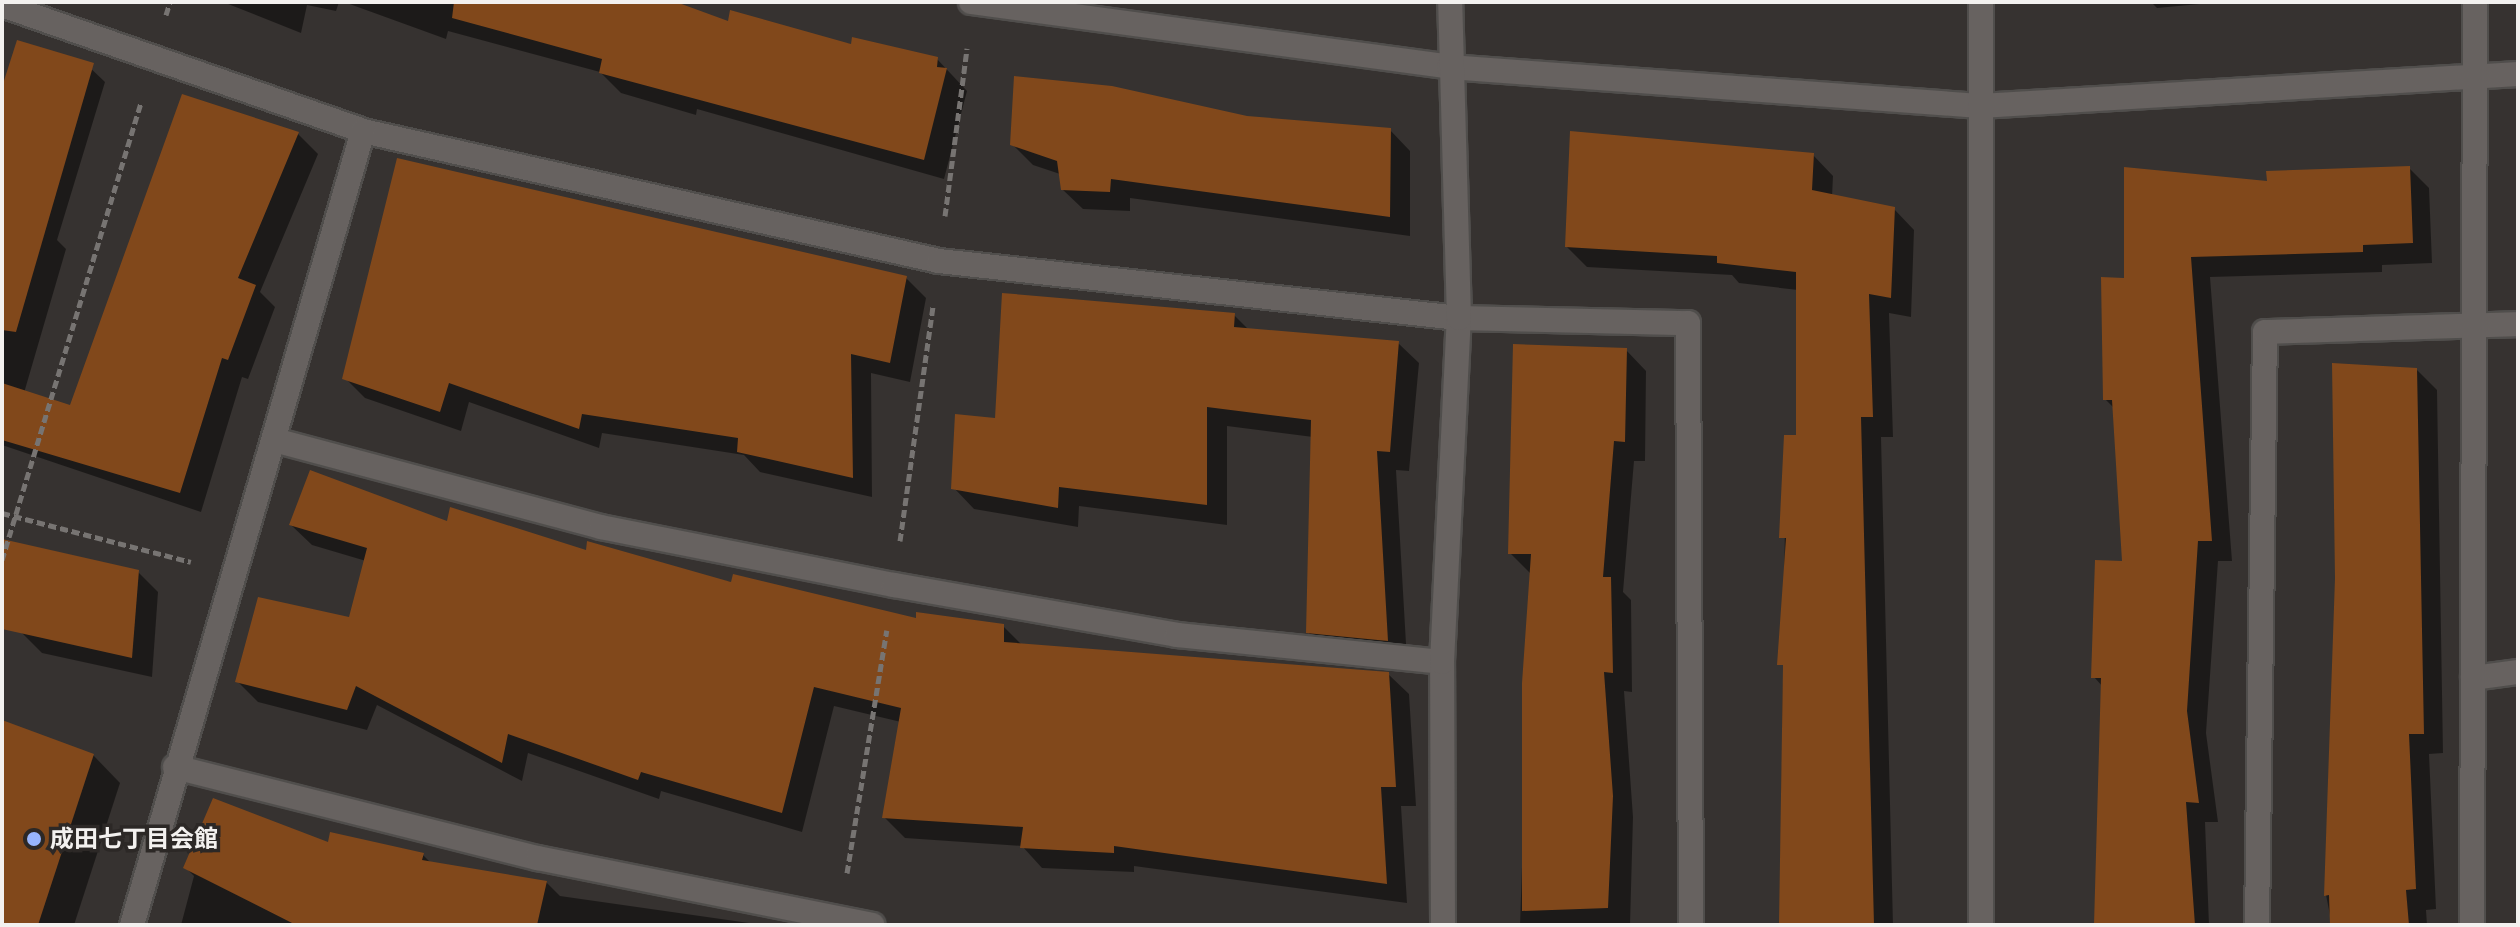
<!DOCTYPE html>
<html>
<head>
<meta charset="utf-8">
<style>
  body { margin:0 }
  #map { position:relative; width:2520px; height:927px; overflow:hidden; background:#363230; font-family:Montserrat,"Noto Sans JP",sans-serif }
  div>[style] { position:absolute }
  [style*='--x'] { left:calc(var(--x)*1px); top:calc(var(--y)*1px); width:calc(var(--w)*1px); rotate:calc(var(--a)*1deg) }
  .shadow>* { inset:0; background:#0007 }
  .building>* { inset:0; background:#81481b }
  .path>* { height:5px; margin-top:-2.5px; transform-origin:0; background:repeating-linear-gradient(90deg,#777472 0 8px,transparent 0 12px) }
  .roads { filter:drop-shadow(2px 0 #504e4c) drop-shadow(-2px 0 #504e4c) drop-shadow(0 2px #504e4c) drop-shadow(0 -2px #504e4c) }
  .minor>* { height:24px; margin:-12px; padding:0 12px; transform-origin:12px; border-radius:12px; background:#676260 }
  .dots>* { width:22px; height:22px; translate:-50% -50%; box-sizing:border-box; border:4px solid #2c2826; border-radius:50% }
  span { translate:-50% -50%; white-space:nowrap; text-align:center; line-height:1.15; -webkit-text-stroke:7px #2c2826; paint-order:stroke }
  .poi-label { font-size:24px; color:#f3f1ef; font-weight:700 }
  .left { translate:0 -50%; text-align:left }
  .frame { position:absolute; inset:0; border:4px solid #f3f1ef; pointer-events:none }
</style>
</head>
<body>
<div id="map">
  <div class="shadow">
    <i style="clip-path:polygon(223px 2px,339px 2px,336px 11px,307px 5px,301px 33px)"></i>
    <i style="clip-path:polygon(344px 2px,670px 2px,729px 23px,937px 59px,967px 91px,944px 179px,697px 109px,696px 115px,621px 93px,600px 72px,448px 31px,446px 39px)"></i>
    <i style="clip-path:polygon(2151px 2px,2221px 2px,2157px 8px)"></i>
    <i style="clip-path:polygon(84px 62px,105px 82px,57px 240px,66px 249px,24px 393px,72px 408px,298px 134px,318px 154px,260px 292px,275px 307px,248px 379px,242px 377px,201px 512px,2px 445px,2px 93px)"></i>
    <i style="clip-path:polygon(1247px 118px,1390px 130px,1410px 151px,1410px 236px,1130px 198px,1130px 211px,1083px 209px,1062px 189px,1060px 174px,1033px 165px,1012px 144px)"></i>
    <i style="clip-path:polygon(1813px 155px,1833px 176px,1832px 197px,1894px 209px,1914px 230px,1911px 317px,1889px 313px,1893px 437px,1881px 437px,1893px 925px,1780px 925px,1786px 437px,1798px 437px,1798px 290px,1739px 283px,1732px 275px,1587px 267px,1567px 247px)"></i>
    <i style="clip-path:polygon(2409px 168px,2429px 188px,2432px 263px,2382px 265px,2382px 272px,2210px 277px,2232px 561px,2218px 561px,2206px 733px,2218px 822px,2205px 822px,2209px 925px,2095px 925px,2103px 687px,2094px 677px,2125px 563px,2114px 408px,2105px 399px,2126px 280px,2269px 183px)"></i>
    <i style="clip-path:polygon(906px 278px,926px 298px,910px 382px,871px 373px,872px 497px,760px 472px,744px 455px,602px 433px,599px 448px,469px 402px,461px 431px,365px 398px,345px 378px)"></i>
    <i style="clip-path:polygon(1234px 315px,1249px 330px,1398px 343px,1419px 363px,1409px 471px,1396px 470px,1407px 661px,1328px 653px,1308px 632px,1313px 437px,1227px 426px,1227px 525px,1079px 506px,1078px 527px,974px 509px,954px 488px,997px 420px)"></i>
    <i style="clip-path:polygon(1626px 350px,1646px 371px,1645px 461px,1634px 461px,1623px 592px,1631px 600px,1632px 692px,1624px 691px,1633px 817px,1630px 925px,1520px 925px,1532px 575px,1510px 553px)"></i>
    <i style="clip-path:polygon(2417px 370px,2437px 390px,2443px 753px,2429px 754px,2436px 909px,2426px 910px,2427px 925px,2332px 925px,2326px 895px)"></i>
    <i style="clip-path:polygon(448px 523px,917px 621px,1003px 626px,1022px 645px,1388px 674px,1409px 694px,1416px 806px,1401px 806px,1407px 903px,1134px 866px,1134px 872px,1042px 868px,1022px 846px,905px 838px,884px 817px,901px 722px,834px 706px,802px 832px,661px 791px,659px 799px,528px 753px,522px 781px,377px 705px,367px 730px,258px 702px,237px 681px,350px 620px,366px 561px,312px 545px,291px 525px)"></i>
    <i style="clip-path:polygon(138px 572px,158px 592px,152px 677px,42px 653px,22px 633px)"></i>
    <i style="clip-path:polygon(2px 722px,93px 755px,120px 783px,74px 925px,2px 925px)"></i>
    <i style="clip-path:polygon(329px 844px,423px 855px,432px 864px,546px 882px,560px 896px,763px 925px,181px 925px,194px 876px,186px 868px)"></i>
  </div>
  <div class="building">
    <i style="clip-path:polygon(454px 2px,676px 2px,728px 21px,730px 10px,851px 44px,852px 37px,938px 57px,937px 67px,947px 68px,924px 160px,599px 73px,602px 59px,452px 18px)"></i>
    <i style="clip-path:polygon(17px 40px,94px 63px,16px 332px,2px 330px,2px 87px)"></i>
    <i style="clip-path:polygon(1014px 76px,1112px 86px,1247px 116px,1391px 128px,1390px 217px,1111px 179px,1110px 192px,1061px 190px,1057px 161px,1010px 145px)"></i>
    <i style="clip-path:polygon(182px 94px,299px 132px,238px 278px,256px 285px,228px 360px,222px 358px,180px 493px,2px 440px,2px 383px,70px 405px)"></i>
    <i style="clip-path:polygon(1570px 131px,1814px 153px,1812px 190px,1895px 207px,1891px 298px,1869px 294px,1873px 417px,1861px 417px,1874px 925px,1779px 925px,1783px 665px,1777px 665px,1786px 538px,1779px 538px,1784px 435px,1796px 435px,1796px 272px,1717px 263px,1717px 256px,1565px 247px)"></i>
    <i style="clip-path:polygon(397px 158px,907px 276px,890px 363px,851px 354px,853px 478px,737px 452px,738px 438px,582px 414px,579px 429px,449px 383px,440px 412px,342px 379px)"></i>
    <i style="clip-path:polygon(2410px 166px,2413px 243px,2363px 245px,2363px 252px,2191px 257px,2212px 541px,2198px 541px,2187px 711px,2199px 803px,2186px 802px,2195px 925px,2094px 925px,2101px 678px,2091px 678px,2095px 560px,2122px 561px,2112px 400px,2103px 400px,2101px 277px,2124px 278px,2124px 167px,2267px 181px,2266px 171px)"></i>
    <i style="clip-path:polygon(1002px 293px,1235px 313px,1234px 327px,1399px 341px,1390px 452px,1377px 451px,1388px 641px,1306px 633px,1311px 420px,1207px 407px,1207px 505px,1059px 487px,1058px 508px,951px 489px,955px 414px,995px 418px)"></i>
    <i style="clip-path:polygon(1513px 344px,1627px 348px,1625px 442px,1614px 441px,1603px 577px,1611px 577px,1613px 673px,1604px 672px,1613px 796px,1608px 908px,1522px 911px,1522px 683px,1531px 554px,1508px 554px)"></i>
    <i style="clip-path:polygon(2332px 363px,2417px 368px,2424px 734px,2409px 734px,2416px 889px,2406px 890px,2409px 925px,2330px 925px,2329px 895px,2324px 896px,2335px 578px)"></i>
    <i style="clip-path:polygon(310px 470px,447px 521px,450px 507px,586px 550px,587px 541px,731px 582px,733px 574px,916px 618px,916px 612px,1004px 624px,1004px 642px,1389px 672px,1396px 787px,1381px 787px,1387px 884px,1114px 846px,1114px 853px,1020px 848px,1023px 827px,882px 818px,901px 708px,814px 687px,782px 813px,641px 772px,638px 780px,508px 734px,502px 763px,356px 686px,347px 710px,235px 682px,258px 597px,349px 617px,367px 548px,289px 525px)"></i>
    <i style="clip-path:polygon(2px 539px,139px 570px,132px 658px,2px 629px)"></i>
    <i style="clip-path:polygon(2px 720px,94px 754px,38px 925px,2px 925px)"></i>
    <i style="clip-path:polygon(213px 798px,328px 842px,330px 832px,424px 853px,422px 860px,547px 881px,537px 925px,296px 925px,183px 868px)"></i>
  </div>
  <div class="path">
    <i style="--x:166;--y:15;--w:14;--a:-73"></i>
    <i style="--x:945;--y:216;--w:169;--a:-82.5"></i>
    <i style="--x:2;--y:513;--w:195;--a:14.5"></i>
    <i style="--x:900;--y:541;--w:238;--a:-82"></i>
    <i style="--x:2;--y:560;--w:479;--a:-73.1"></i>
    <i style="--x:847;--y:873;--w:246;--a:-80.7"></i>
  </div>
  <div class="roads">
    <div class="minor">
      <i style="--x:971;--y:2;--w:482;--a:7.7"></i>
      <i style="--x:1449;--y:67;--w:532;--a:4.2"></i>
      <i style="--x:1980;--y:106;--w:539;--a:-3.4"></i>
      <i style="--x:2;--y:5;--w:382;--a:19.2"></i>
      <i style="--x:363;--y:131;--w:590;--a:12.72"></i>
      <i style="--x:939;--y:261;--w:523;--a:6.26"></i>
      <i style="--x:1459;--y:318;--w:229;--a:1.3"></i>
      <i style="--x:1688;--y:323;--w:602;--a:89.71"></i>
      <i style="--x:274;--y:440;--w:338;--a:14.9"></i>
      <i style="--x:601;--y:527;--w:299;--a:11.2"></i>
      <i style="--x:894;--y:585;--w:287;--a:10"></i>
      <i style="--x:1177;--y:635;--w:266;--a:5.8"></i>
      <i style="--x:2473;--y:678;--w:45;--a:-7.6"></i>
      <i style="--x:175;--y:767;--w:374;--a:14.1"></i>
      <i style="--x:538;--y:858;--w:341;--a:11.3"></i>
      <i style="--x:132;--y:925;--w:827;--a:-73.78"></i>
      <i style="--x:1443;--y:925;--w:263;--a:-90.2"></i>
      <i style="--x:1442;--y:662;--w:344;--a:-87.2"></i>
      <i style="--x:1459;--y:318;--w:316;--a:-91.6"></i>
      <i style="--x:1981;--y:925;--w:923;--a:-90"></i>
      <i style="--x:2257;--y:925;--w:593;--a:-89.23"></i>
      <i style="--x:2265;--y:332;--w:253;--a:-1.8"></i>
      <i style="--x:2472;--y:925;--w:923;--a:-89.81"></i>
    </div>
  </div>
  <div class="dots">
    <i style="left:34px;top:839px;background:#98b5fd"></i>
  </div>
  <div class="poi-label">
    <span class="left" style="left:50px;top:839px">成田七丁目会館</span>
  </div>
  <div class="frame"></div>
</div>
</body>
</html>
